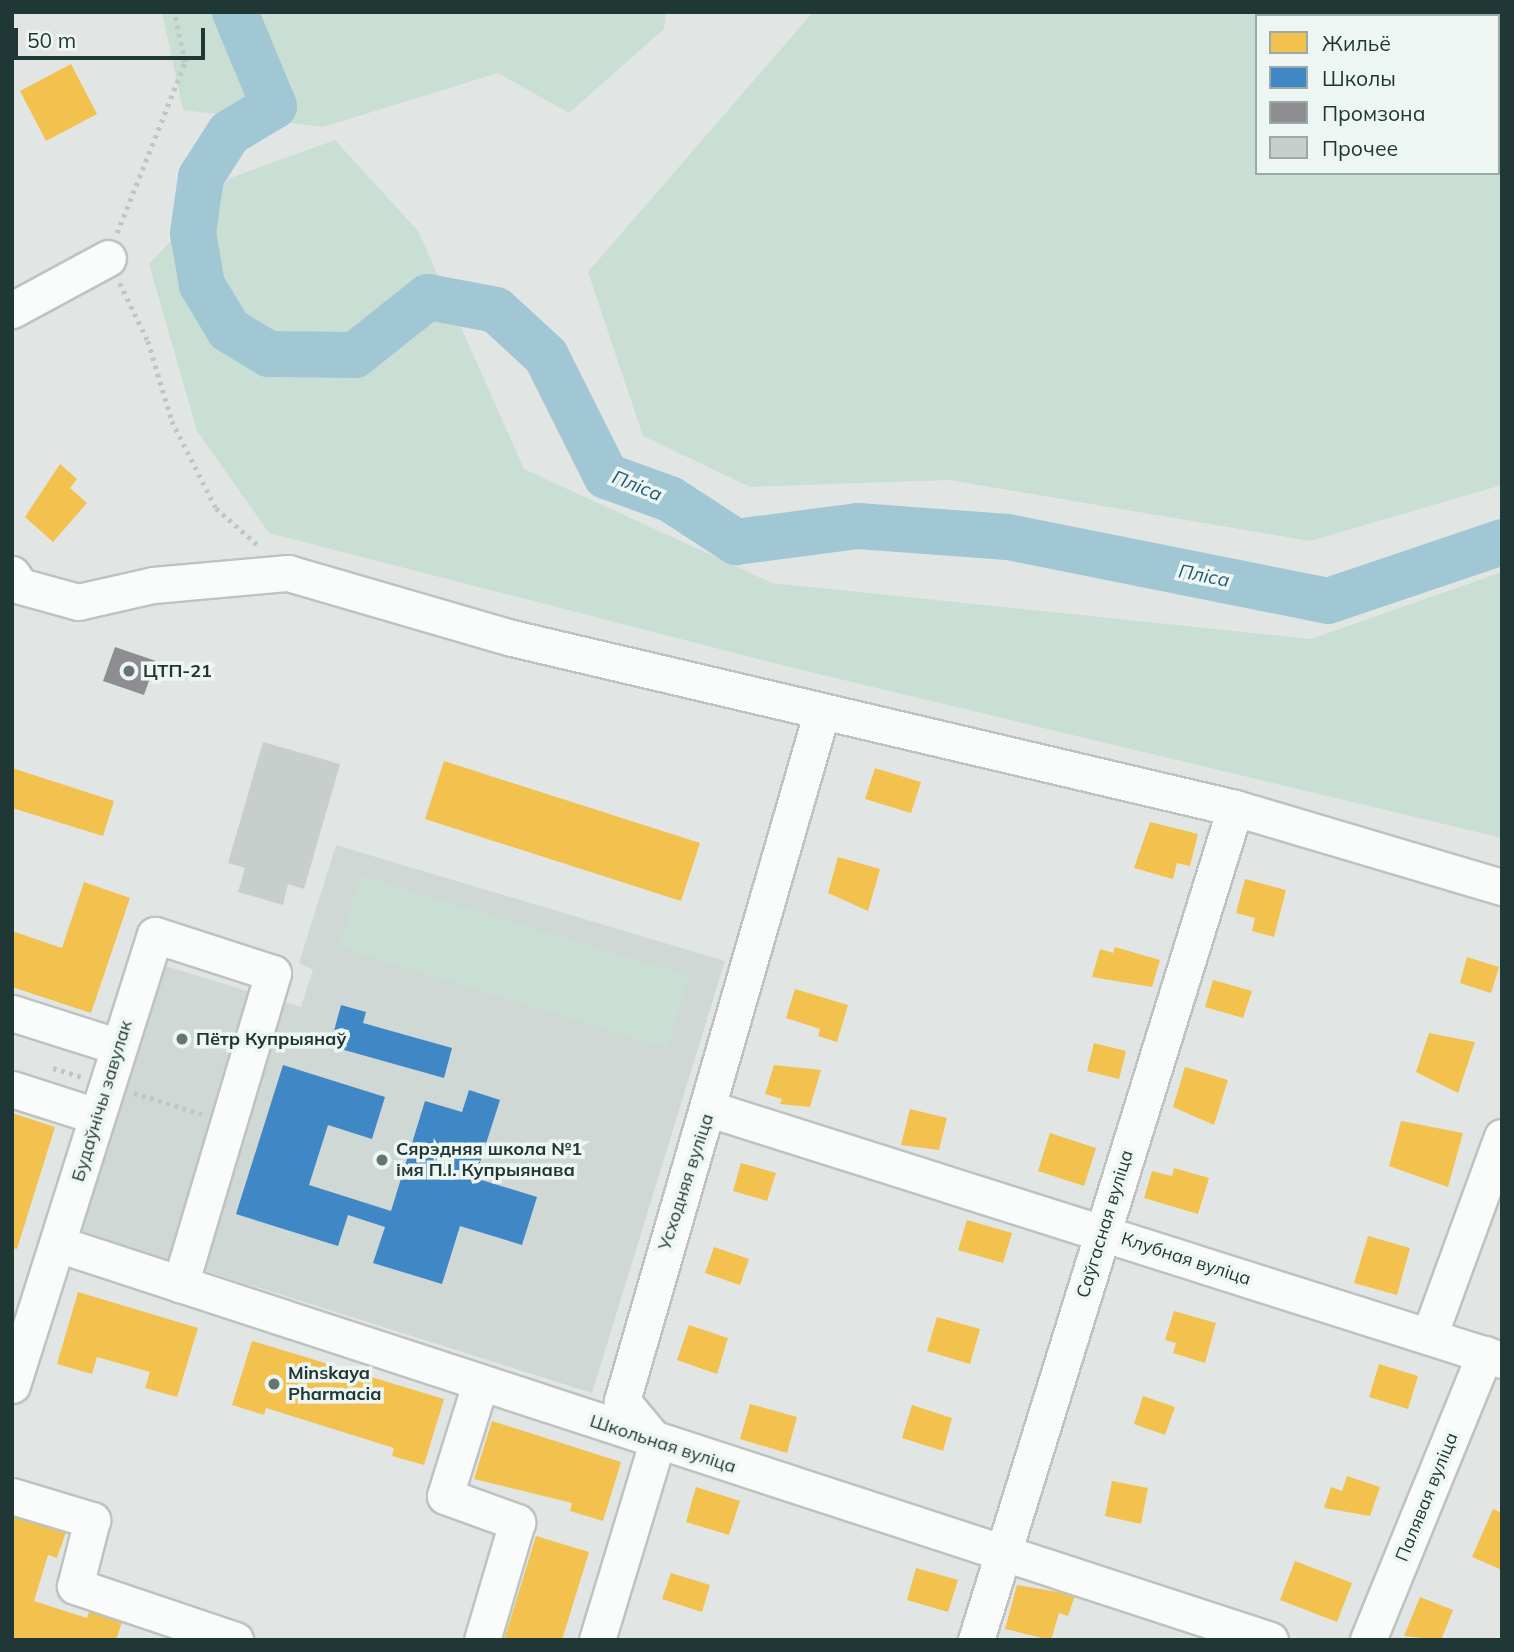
<!DOCTYPE html>
<html>
<head>
<meta charset="utf-8">
<style>
  body { margin:0 }
  #map { position:relative; width:1514px; height:1652px; overflow:hidden; background:#e1e6e5; font-family:Mulish,sans-serif }
  div>[style] { position:absolute }
  [style*='--x'] { left:calc(var(--x)*1px); top:calc(var(--y)*1px); width:calc(var(--w)*1px); rotate:calc(var(--a)*1deg) }
  .built>* { inset:0; background:#cfd8d5 }
  .green>* { inset:0; background:#cadfd3 }
  .homes>* { inset:0; background:#f2c14e }
  .schools>* { inset:0; background:#3f88c5 }
  .industry>* { inset:0; background:#8d8d92 }
  .river>* { height:46px; margin:-23px; padding:0 23px; transform-origin:23px; border-radius:23px; background:#a2c7d4 }
  .building>* { inset:0; background:#c8cecc }
  .path>* { height:4.5px; margin-top:-2.25px; transform-origin:0; background:repeating-linear-gradient(90deg,#bfc7c6 0 3.5px,transparent 0 8.5px) }
  .roads { filter:drop-shadow(2px 0 #bec3c2) drop-shadow(-2px 0 #bec3c2) drop-shadow(0 2px #bec3c2) drop-shadow(0 -2px #bec3c2) }
  .minor>* { height:35px; margin:-17.5px; padding:0 17.5px; transform-origin:17.5px; border-radius:17.5px; background:#fafbfb }
  .dots>* { width:19px; height:19px; translate:-50% -50%; box-sizing:border-box; border:4px solid #eef6f3; border-radius:50% }
  span { translate:-50% -50%; white-space:nowrap; text-align:center; line-height:1.15; -webkit-text-stroke:7px #eef6f3; paint-order:stroke }
  .poi-label { font-size:18px; color:#203835; font-weight:700 }
  .left { translate:0 -50%; text-align:left }
  .street-label { font-size:18px; color:#203835 }
  .water-label { font-size:19px; color:#1d5971; font-style:italic }
  .frame { position:absolute; inset:0; border:14px solid #203835; pointer-events:none }
  .legend { position:absolute; left:1255px; top:14px; width:245px; height:161px; box-sizing:border-box; background:#eef6f3; border:2px solid #9caaa7; margin:0; padding:9px 12px; list-style:none; font-size:21px; color:#203835 }
  .legend li { display:flex; align-items:center; gap:14px; height:35px }
  .legend b { width:35px; border:2px solid #9caaa7 }
  .scale { position:absolute; left:14px; top:28px; width:191px; height:32px; box-sizing:border-box; border:4px solid #203835; border-top:0; padding-left:9px; font-size:21px; line-height:24px; white-space:nowrap; color:#203835; -webkit-text-stroke:5px #eef6f3; paint-order:stroke }
</style>
</head>
<body>
<div id="map">
  <div class="built">
    <i style="clip-path:polygon(336px 845px,725px 961px,592px 1393px,79px 1231px,162px 965px,301px 1007px,313px 970px,299px 963px)"></i>
  </div>
  <div class="green">
    <i style="clip-path:polygon(162px 12px,666px 12px,664px 29px,569px 113px,498px 73px,323px 127px,183px 110px)"></i>
    <i style="clip-path:polygon(evenodd,813px 12px,1502px 12px,1502px 485px,1310px 541px,949px 480px,750px 487px,643px 436px,588px 272px,813px 12px,1257px 16px,1498px 16px,1498px 173px,1257px 173px,1257px 16px)"></i>
    <i style="clip-path:polygon(335px 140px,418px 231px,524px 469px,772px 583px,1311px 639px,1502px 572px,1502px 838px,781px 665px,269px 533px,197px 431px,149px 264px,230px 178px)"></i>
    <i style="clip-path:polygon(361px 876px,689px 976px,667px 1048px,339px 947px)"></i>
  </div>
  <div class="homes">
    <i style="clip-path:polygon(71px 64px,97px 114px,46px 141px,20px 91px)"></i>
    <i style="clip-path:polygon(60px 464px,77px 479px,70px 488px,87px 503px,53px 542px,25px 517px)"></i>
    <i style="clip-path:polygon(444px 761px,700px 843px,681px 901px,425px 819px)"></i>
    <i style="clip-path:polygon(12px 768px,114px 801px,103px 836px,12px 808px)"></i>
    <i style="clip-path:polygon(875px 768px,921px 782px,911px 813px,865px 799px)"></i>
    <i style="clip-path:polygon(1150px 822px,1198px 834px,1190px 866px,1177px 863px,1173px 879px,1134px 868px)"></i>
    <i style="clip-path:polygon(838px 857px,880px 869px,868px 911px,828px 893px)"></i>
    <i style="clip-path:polygon(1245px 879px,1286px 890px,1274px 937px,1252px 931px,1255px 918px,1236px 913px)"></i>
    <i style="clip-path:polygon(84px 882px,130px 898px,91px 1013px,12px 987px,12px 931px,62px 948px)"></i>
    <i style="clip-path:polygon(1115px 947px,1160px 960px,1152px 987px,1092px 977px,1100px 949px,1113px 953px)"></i>
    <i style="clip-path:polygon(1467px 957px,1499px 967px,1491px 993px,1460px 983px)"></i>
    <i style="clip-path:polygon(1213px 980px,1252px 991px,1243px 1018px,1205px 1007px)"></i>
    <i style="clip-path:polygon(795px 989px,848px 1005px,837px 1042px,818px 1036px,820px 1029px,786px 1018px)"></i>
    <i style="clip-path:polygon(1429px 1033px,1475px 1042px,1458px 1093px,1416px 1072px)"></i>
    <i style="clip-path:polygon(1094px 1043px,1126px 1051px,1119px 1079px,1087px 1071px)"></i>
    <i style="clip-path:polygon(774px 1065px,821px 1070px,810px 1107px,780px 1104px,782px 1099px,765px 1094px)"></i>
    <i style="clip-path:polygon(1185px 1067px,1228px 1080px,1214px 1125px,1173px 1107px)"></i>
    <i style="clip-path:polygon(910px 1109px,947px 1118px,939px 1150px,901px 1145px)"></i>
    <i style="clip-path:polygon(12px 1113px,55px 1127px,17px 1249px,12px 1248px)"></i>
    <i style="clip-path:polygon(1401px 1121px,1463px 1133px,1448px 1187px,1389px 1166px)"></i>
    <i style="clip-path:polygon(1050px 1133px,1096px 1148px,1084px 1186px,1038px 1171px)"></i>
    <i style="clip-path:polygon(741px 1163px,776px 1173px,767px 1201px,733px 1191px)"></i>
    <i style="clip-path:polygon(1174px 1168px,1209px 1178px,1198px 1214px,1144px 1198px,1152px 1171px,1172px 1176px)"></i>
    <i style="clip-path:polygon(967px 1220px,1012px 1233px,1003px 1263px,958px 1250px)"></i>
    <i style="clip-path:polygon(1368px 1236px,1410px 1248px,1397px 1295px,1354px 1283px)"></i>
    <i style="clip-path:polygon(714px 1247px,749px 1259px,740px 1285px,705px 1273px)"></i>
    <i style="clip-path:polygon(78px 1292px,198px 1328px,177px 1397px,145px 1388px,150px 1372px,97px 1357px,92px 1374px,57px 1364px)"></i>
    <i style="clip-path:polygon(1174px 1311px,1216px 1323px,1205px 1363px,1173px 1353px,1176px 1343px,1165px 1340px)"></i>
    <i style="clip-path:polygon(937px 1317px,980px 1329px,970px 1364px,927px 1351px)"></i>
    <i style="clip-path:polygon(689px 1325px,728px 1338px,717px 1374px,677px 1360px)"></i>
    <i style="clip-path:polygon(252px 1341px,444px 1399px,424px 1465px,392px 1456px,394px 1448px,266px 1408px,264px 1415px,232px 1405px)"></i>
    <i style="clip-path:polygon(1379px 1364px,1418px 1376px,1408px 1409px,1369px 1397px)"></i>
    <i style="clip-path:polygon(1143px 1396px,1175px 1407px,1165px 1435px,1134px 1424px)"></i>
    <i style="clip-path:polygon(750px 1404px,797px 1417px,787px 1453px,740px 1439px)"></i>
    <i style="clip-path:polygon(912px 1405px,952px 1418px,943px 1451px,902px 1438px)"></i>
    <i style="clip-path:polygon(492px 1421px,621px 1462px,603px 1521px,570px 1511px,572px 1503px,474px 1479px)"></i>
    <i style="clip-path:polygon(1347px 1476px,1380px 1487px,1370px 1516px,1324px 1508px,1331px 1487px,1342px 1491px)"></i>
    <i style="clip-path:polygon(1112px 1481px,1148px 1488px,1141px 1524px,1105px 1516px)"></i>
    <i style="clip-path:polygon(696px 1487px,740px 1501px,729px 1535px,686px 1522px)"></i>
    <i style="clip-path:polygon(1493px 1509px,1502px 1513px,1502px 1570px,1472px 1557px)"></i>
    <i style="clip-path:polygon(12px 1515px,66px 1532px,57px 1558px,48px 1555px,34px 1601px,87px 1618px,90px 1609px,123px 1619px,116px 1640px,12px 1640px)"></i>
    <i style="clip-path:polygon(536px 1536px,589px 1552px,562px 1640px,504px 1640px)"></i>
    <i style="clip-path:polygon(1295px 1561px,1352px 1583px,1337px 1622px,1280px 1600px)"></i>
    <i style="clip-path:polygon(916px 1568px,958px 1580px,948px 1612px,907px 1600px)"></i>
    <i style="clip-path:polygon(671px 1573px,710px 1585px,702px 1612px,662px 1599px)"></i>
    <i style="clip-path:polygon(1017px 1585px,1075px 1595px,1068px 1616px,1059px 1613px,1051px 1640px,1005px 1629px)"></i>
    <i style="clip-path:polygon(1420px 1597px,1453px 1610px,1441px 1640px,1404px 1636px)"></i>
  </div>
  <div class="schools">
    <i style="clip-path:polygon(341px 1005px,366px 1012px,363px 1023px,452px 1048px,444px 1078px,330px 1046px)"></i>
    <i style="clip-path:polygon(283px 1065px,385px 1097px,372px 1139px,328px 1125px,309px 1185px,391px 1211px,425px 1101px,462px 1112px,469px 1090px,500px 1100px,475px 1178px,537px 1197px,522px 1245px,460px 1226px,442px 1284px,373px 1263px,385px 1227px,348px 1215px,338px 1246px,236px 1214px)"></i>
  </div>
  <div class="industry">
    <i style="clip-path:polygon(115px 647px,156px 661px,144px 695px,103px 681px)"></i>
  </div>
  <div class="river">
    <i style="--x:235;--y:12;--w:102;--a:67.5"></i>
    <i style="--x:274;--y:106;--w:52;--a:149"></i>
    <i style="--x:229;--y:133;--w:52;--a:122.5"></i>
    <i style="--x:201;--y:177;--w:57;--a:98.1"></i>
    <i style="--x:193;--y:233;--w:53;--a:80.2"></i>
    <i style="--x:202;--y:285;--w:52;--a:59"></i>
    <i style="--x:229;--y:330;--w:47;--a:31"></i>
    <i style="--x:269;--y:354;--w:86;--a:0.7"></i>
    <i style="--x:355;--y:355;--w:93;--a:-38.5"></i>
    <i style="--x:428;--y:297;--w:69;--a:10.8"></i>
    <i style="--x:496;--y:310;--w:68;--a:42.6"></i>
    <i style="--x:546;--y:356;--w:134;--a:63.4"></i>
    <i style="--x:606;--y:476;--w:68;--a:19.8"></i>
    <i style="--x:670;--y:499;--w:79;--a:33.1"></i>
    <i style="--x:736;--y:542;--w:123;--a:-7.5"></i>
    <i style="--x:858;--y:526;--w:150;--a:4.2"></i>
    <i style="--x:1008;--y:537;--w:326;--a:11.3"></i>
    <i style="--x:1328;--y:601;--w:184;--a:-18.7"></i>
  </div>
  <div class="building">
    <i style="clip-path:polygon(263px 742px,340px 764px,304px 889px,288px 884px,283px 905px,238px 892px,245px 868px,228px 863px)"></i>
  </div>
  <div class="path">
    <i style="--x:117;--y:233;--w:184;--a:-68.3"></i>
    <i style="--x:185;--y:62;--w:51;--a:-102.4"></i>
    <i style="--x:120;--y:283;--w:64;--a:64.2"></i>
    <i style="--x:148;--y:341;--w:84;--a:73.3"></i>
    <i style="--x:172;--y:421;--w:97;--a:63.2"></i>
    <i style="--x:216;--y:508;--w:57;--a:41.5"></i>
    <i style="--x:53;--y:1068;--w:30;--a:17"></i>
    <i style="--x:134;--y:1093;--w:71;--a:17.2"></i>
  </div>
  <div class="roads">
    <div class="minor">
      <i style="--x:12;--y:310;--w:109;--a:-28.4"></i>
      <i style="--x:12;--y:574;--w:14;--a:56"></i>
      <i style="--x:20;--y:586;--w:60;--a:15.4"></i>
      <i style="--x:78;--y:602;--w:77;--a:-12.8"></i>
      <i style="--x:153;--y:585;--w:136;--a:-5.1"></i>
      <i style="--x:288;--y:573;--w:233;--a:16.2"></i>
      <i style="--x:512;--y:638;--w:743;--a:13.23"></i>
      <i style="--x:1235;--y:808;--w:278;--a:16.5"></i>
      <i style="--x:12;--y:1013;--w:112;--a:17.6"></i>
      <i style="--x:12;--y:1089;--w:88;--a:17.8"></i>
      <i style="--x:710;--y:1109;--w:831;--a:17.58"></i>
      <i style="--x:58;--y:1244;--w:1275;--a:18.09"></i>
      <i style="--x:1429;--y:1336;--w:212;--a:-69.9"></i>
      <i style="--x:480;--y:1384;--w:117;--a:107.4"></i>
      <i style="--x:445;--y:1496;--w:77;--a:19.9"></i>
      <i style="--x:517;--y:1522;--w:123;--a:106.5"></i>
      <i style="--x:12;--y:1385;--w:472;--a:-72.4"></i>
      <i style="--x:155;--y:935;--w:124;--a:17.9"></i>
      <i style="--x:273;--y:973;--w:325;--a:106.6"></i>
      <i style="--x:12;--y:1496;--w:84;--a:16.7"></i>
      <i style="--x:92;--y:1520;--w:68;--a:104.4"></i>
      <i style="--x:75;--y:1586;--w:169;--a:18.6"></i>
      <i style="--x:597;--y:1640;--w:206;--a:-73.1"></i>
      <i style="--x:657;--y:1443;--w:55;--a:-129.8"></i>
      <i style="--x:622;--y:1401;--w:718;--a:-73.84"></i>
      <i style="--x:976;--y:1640;--w:871;--a:-72.71"></i>
      <i style="--x:1368;--y:1640;--w:309;--a:-67.8"></i>
    </div>
  </div>
  <div class="dots">
    <i style="left:129px;top:671px;background:#647573"></i>
    <i style="left:182px;top:1039px;background:#647573"></i>
    <i style="left:382px;top:1160px;background:#647573"></i>
    <i style="left:274px;top:1384px;background:#647573"></i>
  </div>
  <div class="poi-label">
    <span class="left" style="left:143px;top:671px">ЦТП-21</span>
    <span class="left" style="left:196px;top:1039px">Пётр Купрыянаў</span>
    <span class="left" style="left:396px;top:1160px">Сярэдняя школа №1<br>імя П.І. Купрыянава</span>
    <span class="left" style="left:288px;top:1384px">Minskaya<br>Pharmacia</span>
  </div>
  <div class="street-label">
    <span style="left:102px;top:1101px;rotate:-73deg">Будаўнічы завулак</span>
    <span style="left:686px;top:1182px;rotate:-72deg">Усходняя вуліца</span>
    <span style="left:1105px;top:1224px;rotate:-73deg">Саўгасная вуліца</span>
    <span style="left:1186px;top:1259px;rotate:18deg">Клубная вуліца</span>
    <span style="left:663px;top:1444px;rotate:18deg">Школьная вуліца</span>
    <span style="left:1427px;top:1497px;rotate:-68deg">Палявая вуліца</span>
  </div>
  <div class="water-label">
    <span style="left:637px;top:486px;rotate:22deg">Пліса</span>
    <span style="left:1204px;top:576px;rotate:11deg">Пліса</span>
  </div>
  <div class="frame"></div>
  <ul class="legend">
  <li><b style="height:19px;background:#f2c14e"></b>Жильё</li>
  <li><b style="height:19px;background:#3f88c5"></b>Школы</li>
  <li><b style="height:19px;background:#8d8d92"></b>Промзона</li>
  <li><b style="height:19px;background:#c8cecc"></b>Прочее</li>
  </ul>
  <div class="scale">50 m</div>
</div>
</body>
</html>
